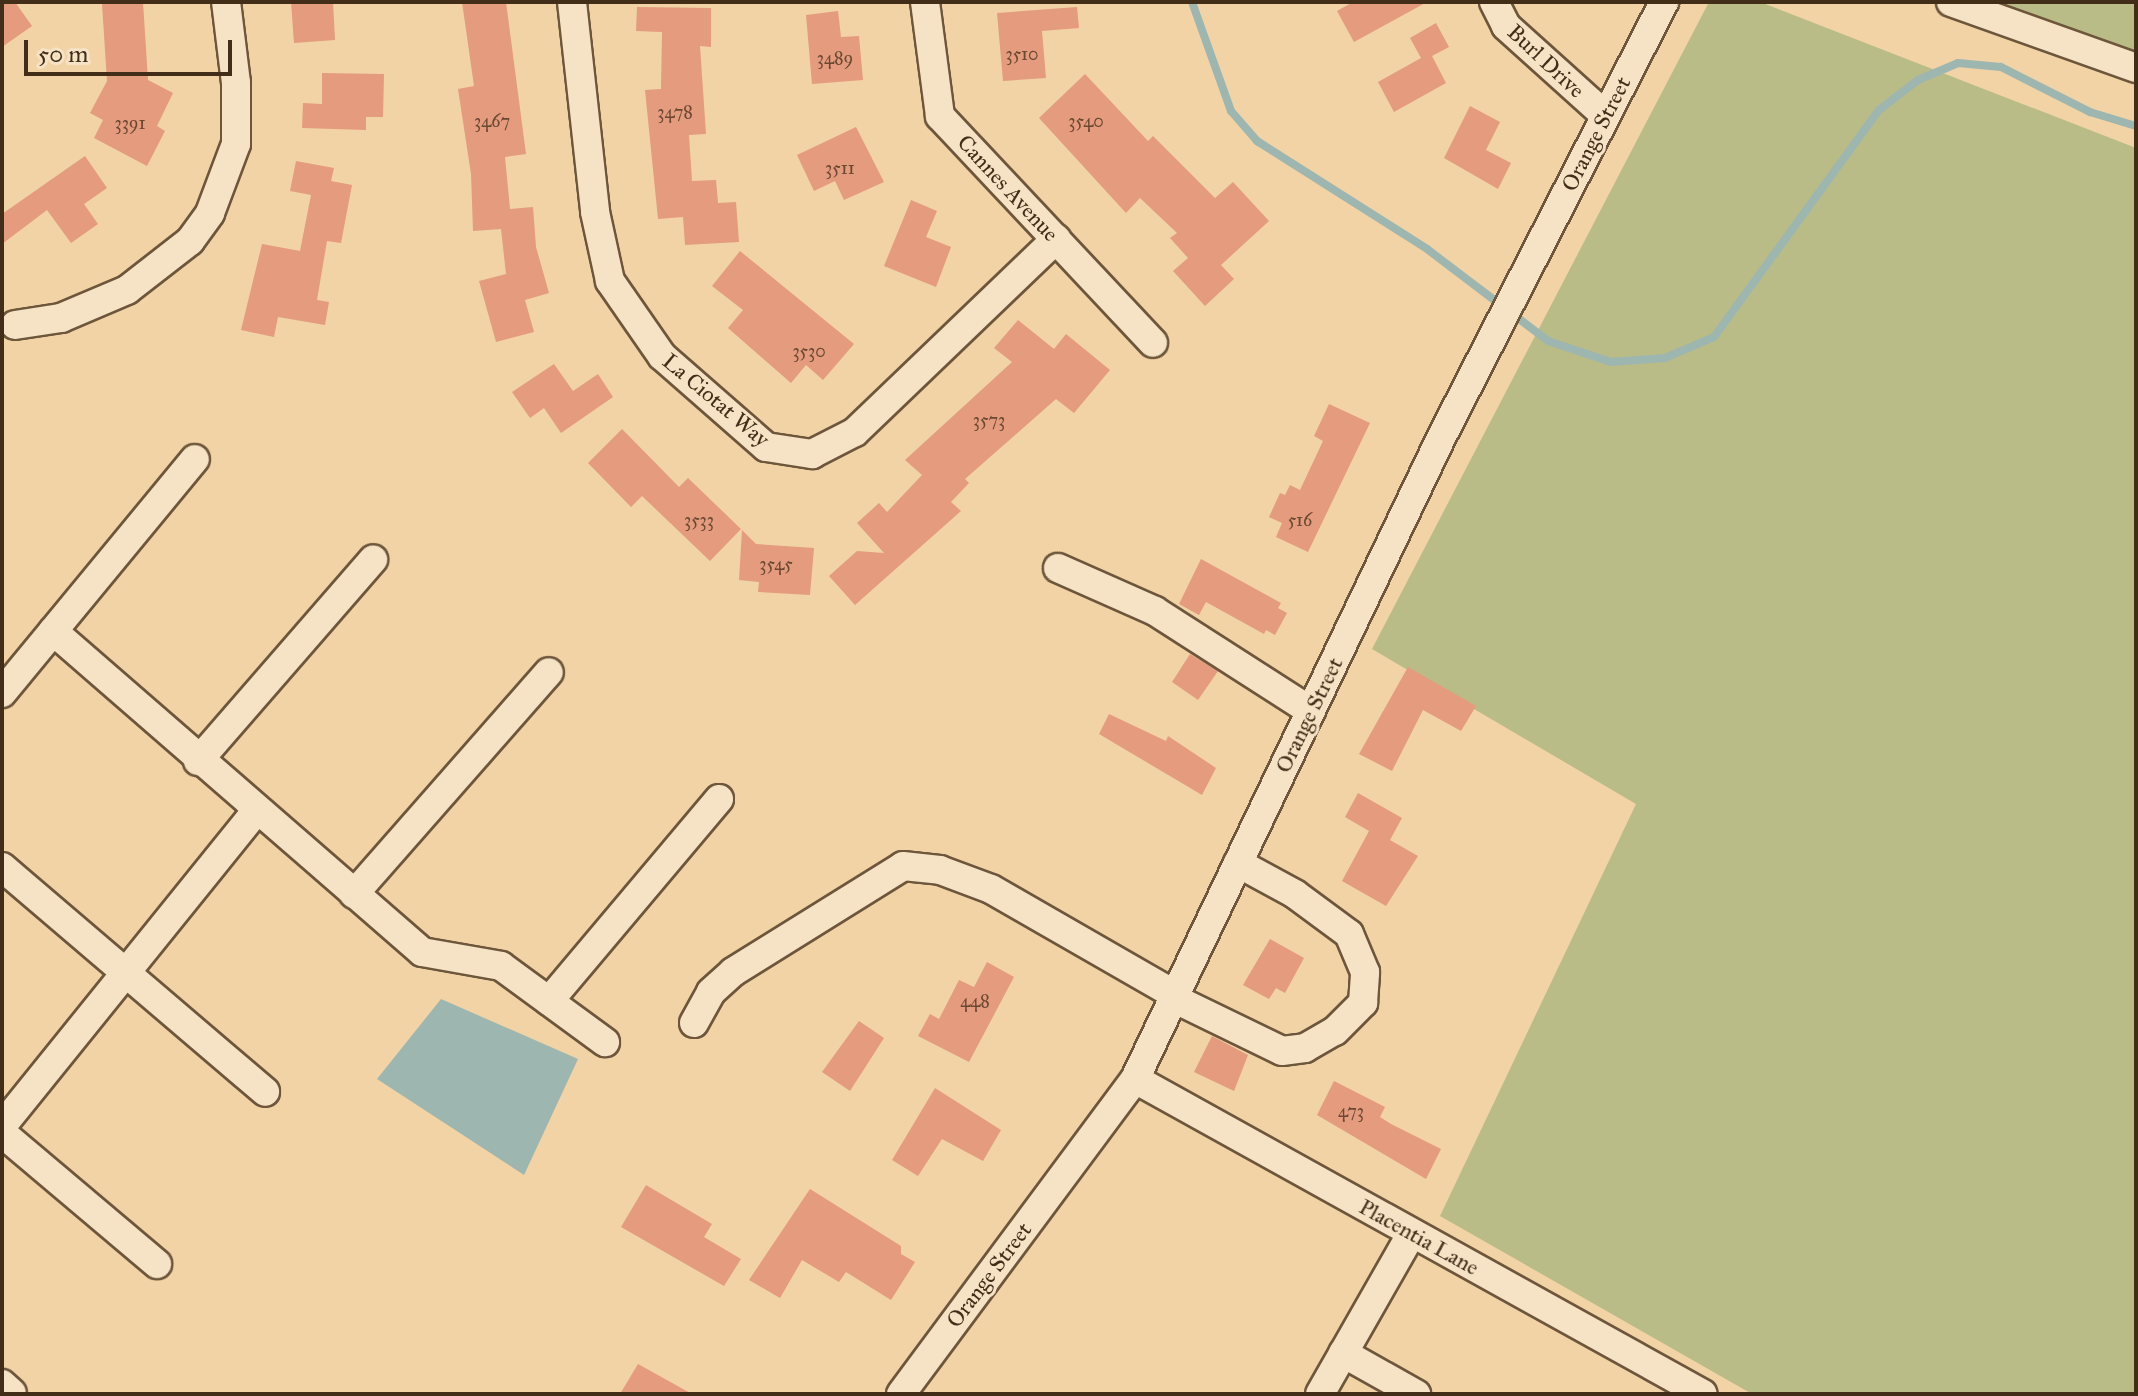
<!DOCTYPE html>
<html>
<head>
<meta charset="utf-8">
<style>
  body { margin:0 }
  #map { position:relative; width:2138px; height:1396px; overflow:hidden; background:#f1d3a5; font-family:"IM FELL Great Primer",serif }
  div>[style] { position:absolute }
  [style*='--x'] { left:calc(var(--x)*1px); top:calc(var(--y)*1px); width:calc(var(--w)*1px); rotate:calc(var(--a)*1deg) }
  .green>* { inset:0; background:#b9bc87 }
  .water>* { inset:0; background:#9eb6b0 }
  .stream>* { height:8px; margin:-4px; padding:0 4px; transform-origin:4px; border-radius:4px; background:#9eb6b0 }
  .building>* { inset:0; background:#e49b7e }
  .roads { filter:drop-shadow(2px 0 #6d563b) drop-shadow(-2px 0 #6d563b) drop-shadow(0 2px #6d563b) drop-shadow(0 -2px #6d563b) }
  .minor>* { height:28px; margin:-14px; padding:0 14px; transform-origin:14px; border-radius:14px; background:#f6e2c4 }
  span { translate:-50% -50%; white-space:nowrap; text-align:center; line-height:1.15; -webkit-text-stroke:6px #f6e2c4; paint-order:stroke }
  .number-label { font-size:18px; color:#6a4832 }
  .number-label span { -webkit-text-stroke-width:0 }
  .street-label { font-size:22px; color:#412d18 }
  .frame { position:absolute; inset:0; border:4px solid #412d18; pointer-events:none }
  .scale { position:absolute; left:24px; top:40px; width:208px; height:36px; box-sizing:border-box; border:4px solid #412d18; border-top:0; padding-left:10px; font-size:24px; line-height:28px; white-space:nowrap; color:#412d18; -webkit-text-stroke:6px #f6e2c4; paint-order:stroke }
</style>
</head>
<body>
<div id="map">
  <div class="green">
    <i style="clip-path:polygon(1709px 2px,1760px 2px,2136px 148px,2136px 1394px,1752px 1394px,1440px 1216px,1636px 804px,1372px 649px)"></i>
    <i style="clip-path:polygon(1983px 2px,2136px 2px,2136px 56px)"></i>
  </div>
  <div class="water">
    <i style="clip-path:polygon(441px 999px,578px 1059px,524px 1175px,377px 1079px)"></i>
  </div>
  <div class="stream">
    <i style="--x:1192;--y:2;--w:116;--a:70.3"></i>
    <i style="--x:1231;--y:111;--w:40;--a:49"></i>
    <i style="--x:1257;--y:141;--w:201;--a:32.4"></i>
    <i style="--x:1427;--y:249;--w:152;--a:37.2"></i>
    <i style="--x:1548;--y:341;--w:66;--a:18.4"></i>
    <i style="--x:1611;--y:362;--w:54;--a:-4.2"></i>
    <i style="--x:1665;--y:358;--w:53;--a:-23.2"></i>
    <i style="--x:1714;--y:337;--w:281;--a:-54"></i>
    <i style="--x:1879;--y:110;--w:49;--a:-37.6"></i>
    <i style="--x:1918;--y:80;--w:43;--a:-23"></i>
    <i style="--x:1958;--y:63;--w:43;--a:5.3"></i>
    <i style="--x:2001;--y:67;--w:100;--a:26.8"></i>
    <i style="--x:2090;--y:112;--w:48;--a:16.9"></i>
  </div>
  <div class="building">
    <i style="clip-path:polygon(2px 2px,15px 2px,32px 26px,2px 47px)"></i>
    <i style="clip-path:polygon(143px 2px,148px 80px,173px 93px,157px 126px,165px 131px,147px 166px,94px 138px,103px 120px,90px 113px,107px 81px,102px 4px)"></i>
    <i style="clip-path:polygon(291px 2px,333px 2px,335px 40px,294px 43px)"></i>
    <i style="clip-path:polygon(462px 2px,506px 2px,526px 154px,505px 157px,510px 209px,533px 207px,536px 247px,549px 293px,525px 300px,534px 332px,496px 342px,479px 281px,506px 274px,501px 229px,473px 231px,471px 174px,458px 89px,474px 86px)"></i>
    <i style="clip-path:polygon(1353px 2px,1427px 2px,1354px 42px,1337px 11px)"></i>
    <i style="clip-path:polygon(637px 7px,711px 8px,711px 47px,700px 46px,706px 134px,689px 135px,692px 181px,716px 180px,718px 203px,736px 202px,739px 242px,685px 245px,683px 217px,658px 219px,645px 90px,661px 89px,662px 32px,636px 31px)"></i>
    <i style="clip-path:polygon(1077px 7px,1079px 28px,1042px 31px,1046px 78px,1003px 81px,997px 13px)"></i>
    <i style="clip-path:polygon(838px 11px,841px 37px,859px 36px,863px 80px,812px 84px,806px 15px)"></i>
    <i style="clip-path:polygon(1436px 23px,1449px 47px,1432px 56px,1446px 83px,1394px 112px,1378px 82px,1421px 58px,1410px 38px)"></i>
    <i style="clip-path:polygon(322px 73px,384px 74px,383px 117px,366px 117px,366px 130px,302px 128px,303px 103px,322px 104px)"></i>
    <i style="clip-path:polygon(1085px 74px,1148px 141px,1153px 136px,1215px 198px,1233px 182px,1269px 221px,1221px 265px,1234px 279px,1205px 306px,1173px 271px,1188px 258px,1170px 238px,1177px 233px,1140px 198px,1126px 213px,1039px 118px)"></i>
    <i style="clip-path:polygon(1470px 106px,1500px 122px,1486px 150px,1511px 163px,1498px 189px,1444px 158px)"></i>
    <i style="clip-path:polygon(856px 127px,884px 182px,844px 200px,835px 181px,814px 191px,797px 155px)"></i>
    <i style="clip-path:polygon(85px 156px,107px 188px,84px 204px,98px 224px,71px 243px,47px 210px,2px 244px,2px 214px)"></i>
    <i style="clip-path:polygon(296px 161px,334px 168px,331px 181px,352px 185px,341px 243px,327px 241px,317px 300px,329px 302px,325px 325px,278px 317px,274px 337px,241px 330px,262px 244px,300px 251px,311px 195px,290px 191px)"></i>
    <i style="clip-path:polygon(911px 200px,937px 211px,926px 237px,951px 247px,936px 287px,884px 266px)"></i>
    <i style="clip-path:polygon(740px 251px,854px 344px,823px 380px,806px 365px,791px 383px,728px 328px,743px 310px,712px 286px)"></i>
    <i style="clip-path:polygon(1018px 320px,1054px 349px,1066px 334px,1110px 370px,1074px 413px,1056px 399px,965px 479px,969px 483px,951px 502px,961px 511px,855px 605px,829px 576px,857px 551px,884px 553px,857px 523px,879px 503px,887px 512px,922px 475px,905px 460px,1012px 362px,994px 348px)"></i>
    <i style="clip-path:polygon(554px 364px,573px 391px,598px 374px,613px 397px,561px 433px,544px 408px,530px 418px,512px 392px)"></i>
    <i style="clip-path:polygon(1329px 404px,1370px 423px,1308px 552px,1276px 537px,1282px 523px,1269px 517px,1280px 493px,1285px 495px,1290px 485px,1300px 490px,1323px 441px,1314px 436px)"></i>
    <i style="clip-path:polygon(622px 429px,679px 487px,688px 478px,741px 529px,710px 561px,642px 496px,631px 507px,588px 463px)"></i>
    <i style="clip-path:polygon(742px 530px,756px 544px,814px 548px,810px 595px,758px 592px,759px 582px,739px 580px)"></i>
    <i style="clip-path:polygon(1201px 559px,1281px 603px,1278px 608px,1287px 613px,1275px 635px,1266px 630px,1264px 634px,1206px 602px,1199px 615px,1179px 604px)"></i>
    <i style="clip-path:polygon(1190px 654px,1218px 671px,1198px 700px,1172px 682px)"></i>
    <i style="clip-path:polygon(1408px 667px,1476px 706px,1461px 731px,1423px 710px,1392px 771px,1359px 754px)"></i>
    <i style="clip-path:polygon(1109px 714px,1166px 741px,1168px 736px,1216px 768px,1202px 795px,1099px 734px)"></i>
    <i style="clip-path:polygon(1358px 793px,1402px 818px,1390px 840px,1418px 856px,1386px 906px,1342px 881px,1369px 831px,1345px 817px)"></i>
    <i style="clip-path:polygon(1270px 939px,1304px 958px,1285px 993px,1276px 988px,1269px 999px,1243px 985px)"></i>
    <i style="clip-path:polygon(987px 962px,1014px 977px,969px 1062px,918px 1036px,930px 1014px,939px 1019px,959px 980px,974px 987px)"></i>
    <i style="clip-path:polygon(859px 1021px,884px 1038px,850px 1091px,822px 1072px)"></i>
    <i style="clip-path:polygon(1212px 1036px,1248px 1055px,1234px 1091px,1194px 1072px)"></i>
    <i style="clip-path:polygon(1334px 1081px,1385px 1107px,1380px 1117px,1391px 1124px,1441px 1149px,1426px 1179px,1317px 1115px)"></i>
    <i style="clip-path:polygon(935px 1088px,1001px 1130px,983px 1161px,942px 1139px,918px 1176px,892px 1160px)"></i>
    <i style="clip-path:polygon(646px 1185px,712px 1224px,704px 1237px,741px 1259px,724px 1286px,621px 1227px)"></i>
    <i style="clip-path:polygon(810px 1189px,901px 1246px,901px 1254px,915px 1262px,891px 1300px,846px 1272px,839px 1282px,802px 1260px,780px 1298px,749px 1280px)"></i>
    <i style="clip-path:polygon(638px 1364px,692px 1394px,620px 1394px)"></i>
  </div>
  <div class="roads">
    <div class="minor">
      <i style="--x:572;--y:2;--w:211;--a:83.7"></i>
      <i style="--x:595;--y:212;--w:71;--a:77.7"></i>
      <i style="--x:610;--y:281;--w:91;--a:55.3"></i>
      <i style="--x:662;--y:356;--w:138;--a:41.2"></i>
      <i style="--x:766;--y:447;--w:47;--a:8.7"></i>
      <i style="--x:812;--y:454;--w:48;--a:-27.1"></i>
      <i style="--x:855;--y:432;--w:279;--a:-43.8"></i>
      <i style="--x:925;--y:2;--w:115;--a:82.5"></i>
      <i style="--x:940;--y:116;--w:311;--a:46.8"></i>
      <i style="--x:1494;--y:2;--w:27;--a:63"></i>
      <i style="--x:1506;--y:26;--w:133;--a:42"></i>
      <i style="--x:1951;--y:2;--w:196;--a:19.6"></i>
      <i style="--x:15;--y:325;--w:47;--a:-8.7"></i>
      <i style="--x:61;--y:318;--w:72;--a:-23"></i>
      <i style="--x:127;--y:290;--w:80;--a:-37.9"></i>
      <i style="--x:190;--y:241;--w:34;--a:-54"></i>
      <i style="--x:210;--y:213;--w:74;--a:-69.4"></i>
      <i style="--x:236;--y:144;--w:61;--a:-90"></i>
      <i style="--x:236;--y:83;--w:82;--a:-97"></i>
      <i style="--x:1058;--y:568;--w:106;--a:23.9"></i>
      <i style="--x:1155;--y:611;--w:185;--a:32.7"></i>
      <i style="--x:53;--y:631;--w:489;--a:41"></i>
      <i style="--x:422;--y:952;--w:80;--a:10"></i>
      <i style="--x:501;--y:966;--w:129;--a:36.2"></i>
      <i style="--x:2;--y:693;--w:303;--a:-50.5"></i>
      <i style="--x:198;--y:761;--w:267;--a:-49"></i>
      <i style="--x:2;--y:867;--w:346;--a:40.5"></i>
      <i style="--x:354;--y:894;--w:295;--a:-48.7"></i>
      <i style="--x:1173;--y:998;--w:121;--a:25.9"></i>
      <i style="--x:1282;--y:1051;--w:23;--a:-7"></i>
      <i style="--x:1305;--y:1048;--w:34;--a:-30"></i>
      <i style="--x:1335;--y:1031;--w:40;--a:-45"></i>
      <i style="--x:1363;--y:1003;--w:31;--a:-86"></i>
      <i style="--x:1365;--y:972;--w:41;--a:-112.8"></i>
      <i style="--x:1349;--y:934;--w:67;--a:-143.5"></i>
      <i style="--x:1295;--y:894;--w:65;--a:-151.5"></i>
      <i style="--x:549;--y:1001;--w:264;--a:-49.9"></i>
      <i style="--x:694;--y:1023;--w:35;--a:-61"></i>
      <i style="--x:711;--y:992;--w:30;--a:-42"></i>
      <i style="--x:733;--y:972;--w:200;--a:-31.9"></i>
      <i style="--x:903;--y:866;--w:37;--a:6"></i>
      <i style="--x:940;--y:870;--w:54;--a:20.4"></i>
      <i style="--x:991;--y:889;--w:212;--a:29.9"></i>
      <i style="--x:1135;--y:1079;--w:649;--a:29.01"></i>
      <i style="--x:2;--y:1126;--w:405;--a:-51.1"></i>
      <i style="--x:2;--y:1133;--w:203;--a:40.2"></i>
      <i style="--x:1343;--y:1353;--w:84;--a:29.3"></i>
      <i style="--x:2;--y:1384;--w:13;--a:42"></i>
      <i style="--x:901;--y:1394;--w:392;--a:-53.4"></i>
      <i style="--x:1135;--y:1079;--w:708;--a:-64.48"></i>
      <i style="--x:1440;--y:440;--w:492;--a:-62.9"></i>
      <i style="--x:1320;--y:1394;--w:185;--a:-60.3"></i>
    </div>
  </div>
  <div class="number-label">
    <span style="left:1022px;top:54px">3510</span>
    <span style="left:835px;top:58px">3489</span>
    <span style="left:675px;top:112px">3478</span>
    <span style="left:492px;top:121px">3467</span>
    <span style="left:1086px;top:121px">3540</span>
    <span style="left:130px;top:123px">3391</span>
    <span style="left:840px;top:168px">3511</span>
    <span style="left:809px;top:351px">3530</span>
    <span style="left:989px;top:420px">3573</span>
    <span style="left:699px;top:520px">3533</span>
    <span style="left:1300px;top:520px">516</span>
    <span style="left:776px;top:564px">3545</span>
    <span style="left:975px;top:1001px">448</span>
    <span style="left:1351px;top:1111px">473</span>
  </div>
  <div class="street-label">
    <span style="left:1546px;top:61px;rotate:43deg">Burl Drive</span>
    <span style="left:1596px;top:134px;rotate:-63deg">Orange Street</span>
    <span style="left:1008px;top:188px;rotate:47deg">Cannes Avenue</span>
    <span style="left:716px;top:400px;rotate:40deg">La Ciotat Way</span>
    <span style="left:1309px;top:715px;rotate:-64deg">Orange Street</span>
    <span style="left:1419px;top:1237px;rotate:29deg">Placentia Lane</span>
    <span style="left:989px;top:1275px;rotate:-53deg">Orange Street</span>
  </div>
  <div class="frame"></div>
  <div class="scale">50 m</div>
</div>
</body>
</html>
